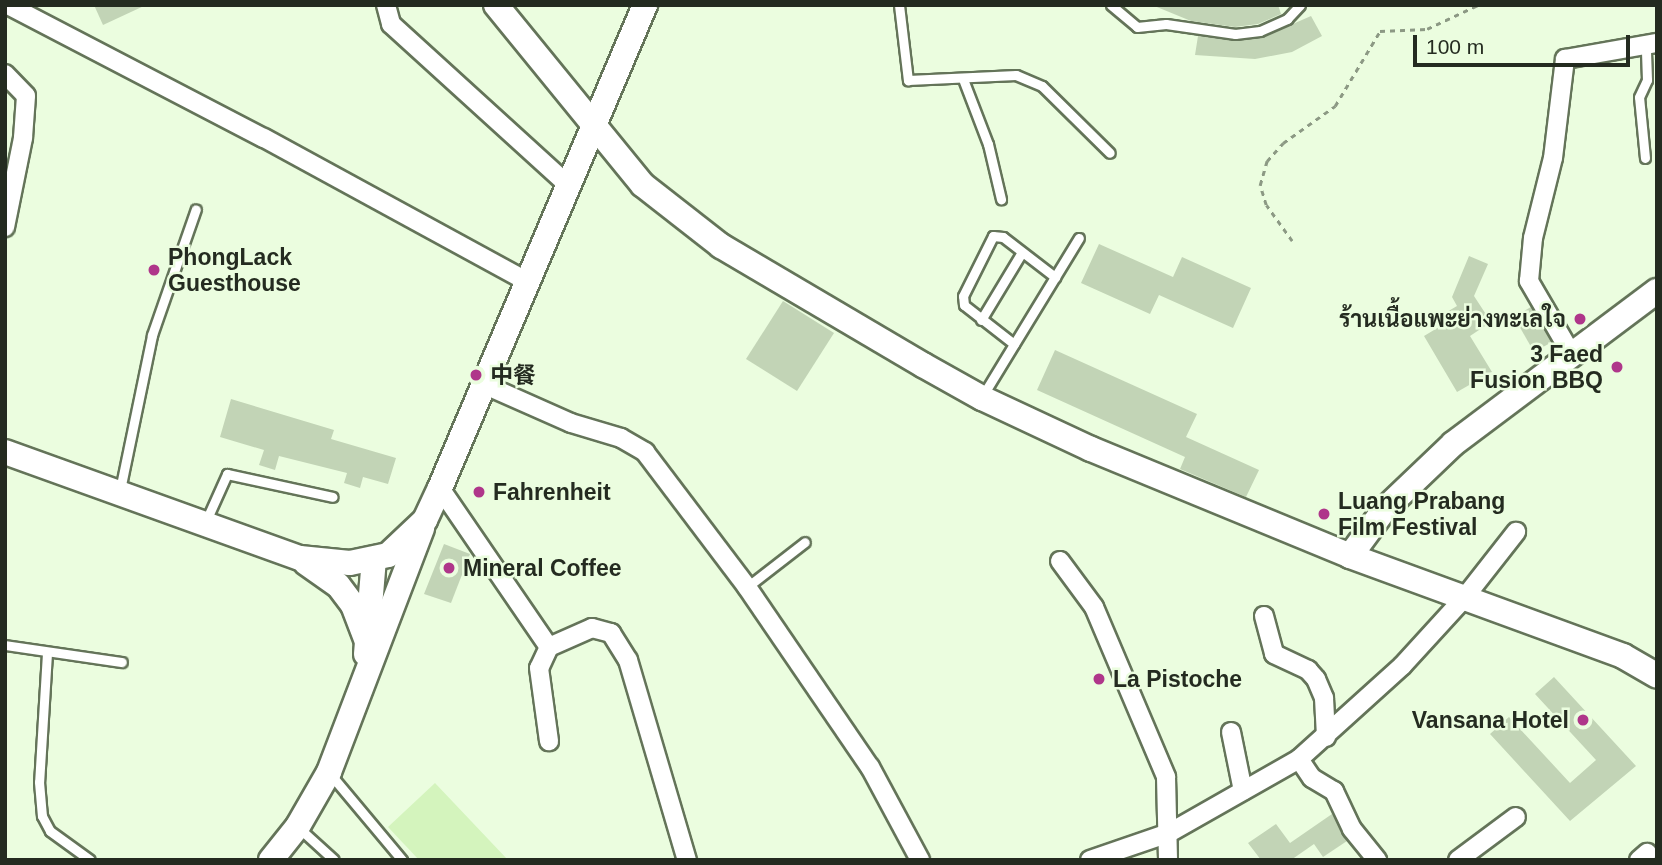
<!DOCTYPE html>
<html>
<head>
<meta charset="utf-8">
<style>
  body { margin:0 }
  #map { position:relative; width:1662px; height:865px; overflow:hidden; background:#ebfddf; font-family:Helvetica,"Noto Sans SC",Sarabun,sans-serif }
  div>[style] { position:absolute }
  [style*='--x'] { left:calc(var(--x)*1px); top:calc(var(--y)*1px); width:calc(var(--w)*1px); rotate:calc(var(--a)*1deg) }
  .green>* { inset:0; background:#d4f4bd }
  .building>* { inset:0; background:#c2d4b6 }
  .path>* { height:2.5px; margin-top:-1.25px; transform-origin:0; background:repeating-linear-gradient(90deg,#8c9984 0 5px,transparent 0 10px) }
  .roads { filter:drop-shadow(2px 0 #647459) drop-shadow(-2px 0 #647459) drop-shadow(0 2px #647459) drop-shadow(0 -2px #647459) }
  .lane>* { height:9px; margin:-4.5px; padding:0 4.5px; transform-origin:4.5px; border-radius:4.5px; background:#fff }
  .street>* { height:18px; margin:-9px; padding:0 9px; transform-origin:9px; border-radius:9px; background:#fff }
  .secondary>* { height:24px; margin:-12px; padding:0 12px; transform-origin:12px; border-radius:12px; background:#fff }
  .dots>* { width:19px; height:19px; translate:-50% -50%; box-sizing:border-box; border:4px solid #ebfddf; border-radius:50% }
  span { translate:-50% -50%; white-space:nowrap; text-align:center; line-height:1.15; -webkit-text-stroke:5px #ebfddf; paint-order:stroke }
  .poi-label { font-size:23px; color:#242b20; font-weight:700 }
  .left { translate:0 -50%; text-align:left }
  .right { translate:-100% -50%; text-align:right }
  .frame { position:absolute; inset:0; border:7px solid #242b20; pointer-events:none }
  .scale { position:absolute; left:1413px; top:35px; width:217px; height:32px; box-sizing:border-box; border:4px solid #242b20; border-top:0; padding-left:9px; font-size:21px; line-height:24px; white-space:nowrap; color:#242b20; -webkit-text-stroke:5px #ebfddf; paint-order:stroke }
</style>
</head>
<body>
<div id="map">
  <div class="green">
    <i style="clip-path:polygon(435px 783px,508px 860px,419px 860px,388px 827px)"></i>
  </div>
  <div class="building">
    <i style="clip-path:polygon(94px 5px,146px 5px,103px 25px)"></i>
    <i style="clip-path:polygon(1152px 5px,1278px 5px,1281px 14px,1258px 24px,1235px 27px,1191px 21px)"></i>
    <i style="clip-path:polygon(1311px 16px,1322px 36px,1292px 52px,1255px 59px,1195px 55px,1198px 36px,1234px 41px,1261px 38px)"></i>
    <i style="clip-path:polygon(1099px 244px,1173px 277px,1182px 257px,1251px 288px,1233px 328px,1159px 295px,1150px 314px,1081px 283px)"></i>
    <i style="clip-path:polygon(1469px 256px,1488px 264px,1474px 296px,1491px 322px,1470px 336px,1492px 372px,1457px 392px,1424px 336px,1444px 324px,1440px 316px,1457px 306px,1452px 297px)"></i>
    <i style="clip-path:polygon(783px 301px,834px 333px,797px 391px,746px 359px)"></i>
    <i style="clip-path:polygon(1531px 307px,1552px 342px,1534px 352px,1514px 317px)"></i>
    <i style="clip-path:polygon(1055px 350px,1197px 414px,1186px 437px,1259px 470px,1246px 497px,1180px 469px,1185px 457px,1037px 390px)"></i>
    <i style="clip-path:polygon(231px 399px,334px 430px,331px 439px,396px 458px,388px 484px,363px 477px,360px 488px,344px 483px,347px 473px,279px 456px,275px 470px,259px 465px,264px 450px,220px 437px)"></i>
    <i style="clip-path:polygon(444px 544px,470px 554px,451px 603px,424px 594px)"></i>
    <i style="clip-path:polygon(1554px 677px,1636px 766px,1570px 821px,1490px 734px,1509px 717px,1570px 783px,1596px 760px,1535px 694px)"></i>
    <i style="clip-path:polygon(1332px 814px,1347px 841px,1323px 857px,1314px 844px,1291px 860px,1261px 860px,1248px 843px,1276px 824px,1290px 843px)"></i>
  </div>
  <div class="path">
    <i style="--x:1292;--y:241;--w:44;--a:-125.8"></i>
    <i style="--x:1266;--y:205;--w:21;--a:-107"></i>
    <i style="--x:1260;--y:185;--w:25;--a:-74"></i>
    <i style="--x:1267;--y:161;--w:24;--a:-48"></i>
    <i style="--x:1283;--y:143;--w:64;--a:-35.4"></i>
    <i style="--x:1335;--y:106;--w:87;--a:-59"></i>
    <i style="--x:1380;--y:31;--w:47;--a:-2.4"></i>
    <i style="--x:1427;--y:29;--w:56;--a:-25.2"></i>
  </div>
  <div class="roads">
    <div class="lane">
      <i style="--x:899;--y:5;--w:76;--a:83.2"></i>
      <i style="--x:908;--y:80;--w:108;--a:-2.7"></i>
      <i style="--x:1016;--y:75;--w:28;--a:23"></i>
      <i style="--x:1042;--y:86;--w:95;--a:44.6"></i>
      <i style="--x:1111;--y:5;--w:34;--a:40"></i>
      <i style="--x:1137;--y:27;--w:29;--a:-6"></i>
      <i style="--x:1166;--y:24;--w:70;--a:8.2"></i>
      <i style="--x:1235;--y:34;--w:25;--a:-7"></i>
      <i style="--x:1260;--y:31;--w:30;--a:-24"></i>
      <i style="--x:1287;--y:19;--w:19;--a:-47"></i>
      <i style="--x:963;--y:79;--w:70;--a:69"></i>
      <i style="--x:988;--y:144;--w:57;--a:76.7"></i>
      <i style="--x:1645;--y:158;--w:61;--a:-95.6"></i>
      <i style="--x:1639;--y:97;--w:19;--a:-65"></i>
      <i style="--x:1647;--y:80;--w:35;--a:-92"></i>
      <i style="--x:981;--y:320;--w:79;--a:-58.9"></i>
      <i style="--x:1014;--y:344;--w:63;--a:-142"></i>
      <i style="--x:964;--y:305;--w:9;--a:-96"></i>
      <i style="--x:963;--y:296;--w:67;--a:-63.4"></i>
      <i style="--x:993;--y:236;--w:10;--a:6"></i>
      <i style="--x:1003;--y:237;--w:66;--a:37.6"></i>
      <i style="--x:983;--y:395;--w:184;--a:-58.6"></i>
      <i style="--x:120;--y:490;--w:158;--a:-78.3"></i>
      <i style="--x:152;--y:335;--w:133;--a:-70.8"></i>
      <i style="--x:205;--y:523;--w:54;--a:-65.8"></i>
      <i style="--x:227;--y:474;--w:108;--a:12.2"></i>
      <i style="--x:747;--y:587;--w:73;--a:-37.8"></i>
      <i style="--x:5;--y:645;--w:118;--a:8.3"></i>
      <i style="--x:47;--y:653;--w:129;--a:93.5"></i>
      <i style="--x:39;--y:782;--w:34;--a:85"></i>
      <i style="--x:42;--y:816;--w:17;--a:62"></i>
      <i style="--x:50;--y:831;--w:49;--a:35.9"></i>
      <i style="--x:331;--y:775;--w:111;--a:50.1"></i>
      <i style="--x:299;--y:828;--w:47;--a:42.4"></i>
    </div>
    <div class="street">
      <i style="--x:8;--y:5;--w:288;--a:27.5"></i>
      <i style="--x:264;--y:138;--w:301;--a:28.6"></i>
      <i style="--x:386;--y:5;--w:20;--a:75"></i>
      <i style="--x:391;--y:24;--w:241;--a:42.3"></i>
      <i style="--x:5;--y:74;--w:30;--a:46"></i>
      <i style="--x:26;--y:96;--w:42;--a:94.1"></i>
      <i style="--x:23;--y:138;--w:91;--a:101.4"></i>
      <i style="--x:1572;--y:355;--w:86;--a:-120.2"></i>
      <i style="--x:1529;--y:281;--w:43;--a:-84.7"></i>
      <i style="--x:1533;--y:238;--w:82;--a:-76"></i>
      <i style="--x:1553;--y:158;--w:100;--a:-83.1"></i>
      <i style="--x:1565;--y:59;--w:93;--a:-9.9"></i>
      <i style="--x:483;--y:384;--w:96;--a:23.9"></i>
      <i style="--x:571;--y:423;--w:52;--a:16.7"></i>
      <i style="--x:621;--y:438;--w:28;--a:30"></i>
      <i style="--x:645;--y:452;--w:169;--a:52.9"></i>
      <i style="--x:747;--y:587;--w:218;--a:55.7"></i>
      <i style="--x:870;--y:767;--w:106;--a:61.7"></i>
      <i style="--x:440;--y:488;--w:193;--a:55.6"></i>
      <i style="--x:549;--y:647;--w:23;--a:115"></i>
      <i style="--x:539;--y:668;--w:74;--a:82.2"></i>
      <i style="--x:1060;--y:561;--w:57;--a:53.5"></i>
      <i style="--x:1094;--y:607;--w:185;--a:67"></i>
      <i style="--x:1166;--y:777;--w:83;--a:88.6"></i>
      <i style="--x:1264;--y:616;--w:39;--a:75"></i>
      <i style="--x:1274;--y:654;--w:38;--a:25"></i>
      <i style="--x:1308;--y:670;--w:12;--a:48"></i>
      <i style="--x:1316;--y:679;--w:21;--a:67"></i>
      <i style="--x:1324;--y:698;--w:39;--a:87"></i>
      <i style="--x:549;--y:647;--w:47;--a:-23.8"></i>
      <i style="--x:592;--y:628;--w:20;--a:15"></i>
      <i style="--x:611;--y:633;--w:32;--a:58"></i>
      <i style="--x:628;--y:660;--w:209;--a:73.6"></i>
      <i style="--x:1231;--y:732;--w:60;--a:78.5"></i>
      <i style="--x:1299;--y:759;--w:23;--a:56"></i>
      <i style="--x:1312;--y:778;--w:26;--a:31"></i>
      <i style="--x:1334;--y:791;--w:42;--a:64.7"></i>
      <i style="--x:1352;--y:829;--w:40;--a:51"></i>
      <i style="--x:1090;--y:860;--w:83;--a:-18.9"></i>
      <i style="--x:1169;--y:833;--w:150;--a:-29.6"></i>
      <i style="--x:1299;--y:759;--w:139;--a:-42.1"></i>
      <i style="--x:1402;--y:666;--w:93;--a:-47.6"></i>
      <i style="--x:1465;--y:597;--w:83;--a:-51.9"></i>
      <i style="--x:1458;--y:860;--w:72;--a:-36.6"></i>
      <i style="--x:1639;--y:860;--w:11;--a:-41"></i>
    </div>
    <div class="secondary">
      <i style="--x:496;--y:5;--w:232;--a:50.8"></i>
      <i style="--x:643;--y:185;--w:99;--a:38"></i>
      <i style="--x:721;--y:246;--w:234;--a:30.5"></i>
      <i style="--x:923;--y:365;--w:68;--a:29.2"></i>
      <i style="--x:982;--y:398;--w:120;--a:25.1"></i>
      <i style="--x:1091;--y:449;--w:280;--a:22.4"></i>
      <i style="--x:1350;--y:556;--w:291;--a:20.1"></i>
      <i style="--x:1623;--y:656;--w:39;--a:30"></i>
      <i style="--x:5;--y:452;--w:313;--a:19.8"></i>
      <i style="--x:300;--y:558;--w:50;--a:5.7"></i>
      <i style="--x:350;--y:563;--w:39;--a:-12"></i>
      <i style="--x:388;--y:555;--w:51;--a:-43.4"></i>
      <i style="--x:425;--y:520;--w:35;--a:-65"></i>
      <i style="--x:440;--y:488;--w:525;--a:-67"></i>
      <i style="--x:1350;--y:556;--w:57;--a:-53.5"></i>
      <i style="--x:1384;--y:510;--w:95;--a:-43.7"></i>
      <i style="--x:1453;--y:444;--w:255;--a:-36.9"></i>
      <i style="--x:306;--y:563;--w:39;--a:35"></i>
      <i style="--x:338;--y:585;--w:25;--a:53"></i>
      <i style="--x:353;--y:605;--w:36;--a:69"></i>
      <i style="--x:366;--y:654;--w:95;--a:-85.2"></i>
      <i style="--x:271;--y:860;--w:43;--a:-51.5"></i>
      <i style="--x:298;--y:826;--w:62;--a:-60.1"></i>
      <i style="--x:329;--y:772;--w:261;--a:-69.1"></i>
    </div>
  </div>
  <div class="dots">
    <i style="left:154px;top:270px;background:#af368a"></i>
    <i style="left:1580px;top:319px;background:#af368a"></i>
    <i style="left:1617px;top:367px;background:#af368a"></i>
    <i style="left:476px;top:375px;background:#af368a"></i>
    <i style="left:479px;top:492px;background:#af368a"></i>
    <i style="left:1324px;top:514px;background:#af368a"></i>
    <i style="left:449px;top:568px;background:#af368a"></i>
    <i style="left:1099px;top:679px;background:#af368a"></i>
    <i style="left:1583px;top:720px;background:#af368a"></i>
  </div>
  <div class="poi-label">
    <span class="left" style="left:168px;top:270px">PhongLack<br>Guesthouse</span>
    <span class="right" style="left:1566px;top:319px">ร้านเนื้อแพะย่างทะเลใจ</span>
    <span class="right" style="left:1603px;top:367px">3 Faed<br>Fusion BBQ</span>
    <span class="left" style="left:490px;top:375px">中餐</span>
    <span class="left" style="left:493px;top:492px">Fahrenheit</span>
    <span class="left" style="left:1338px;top:514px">Luang Prabang<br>Film Festival</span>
    <span class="left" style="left:463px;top:568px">Mineral Coffee</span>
    <span class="left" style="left:1113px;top:679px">La Pistoche</span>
    <span class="right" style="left:1569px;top:720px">Vansana Hotel</span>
  </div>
  <div class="frame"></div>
  <div class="scale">100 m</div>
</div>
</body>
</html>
